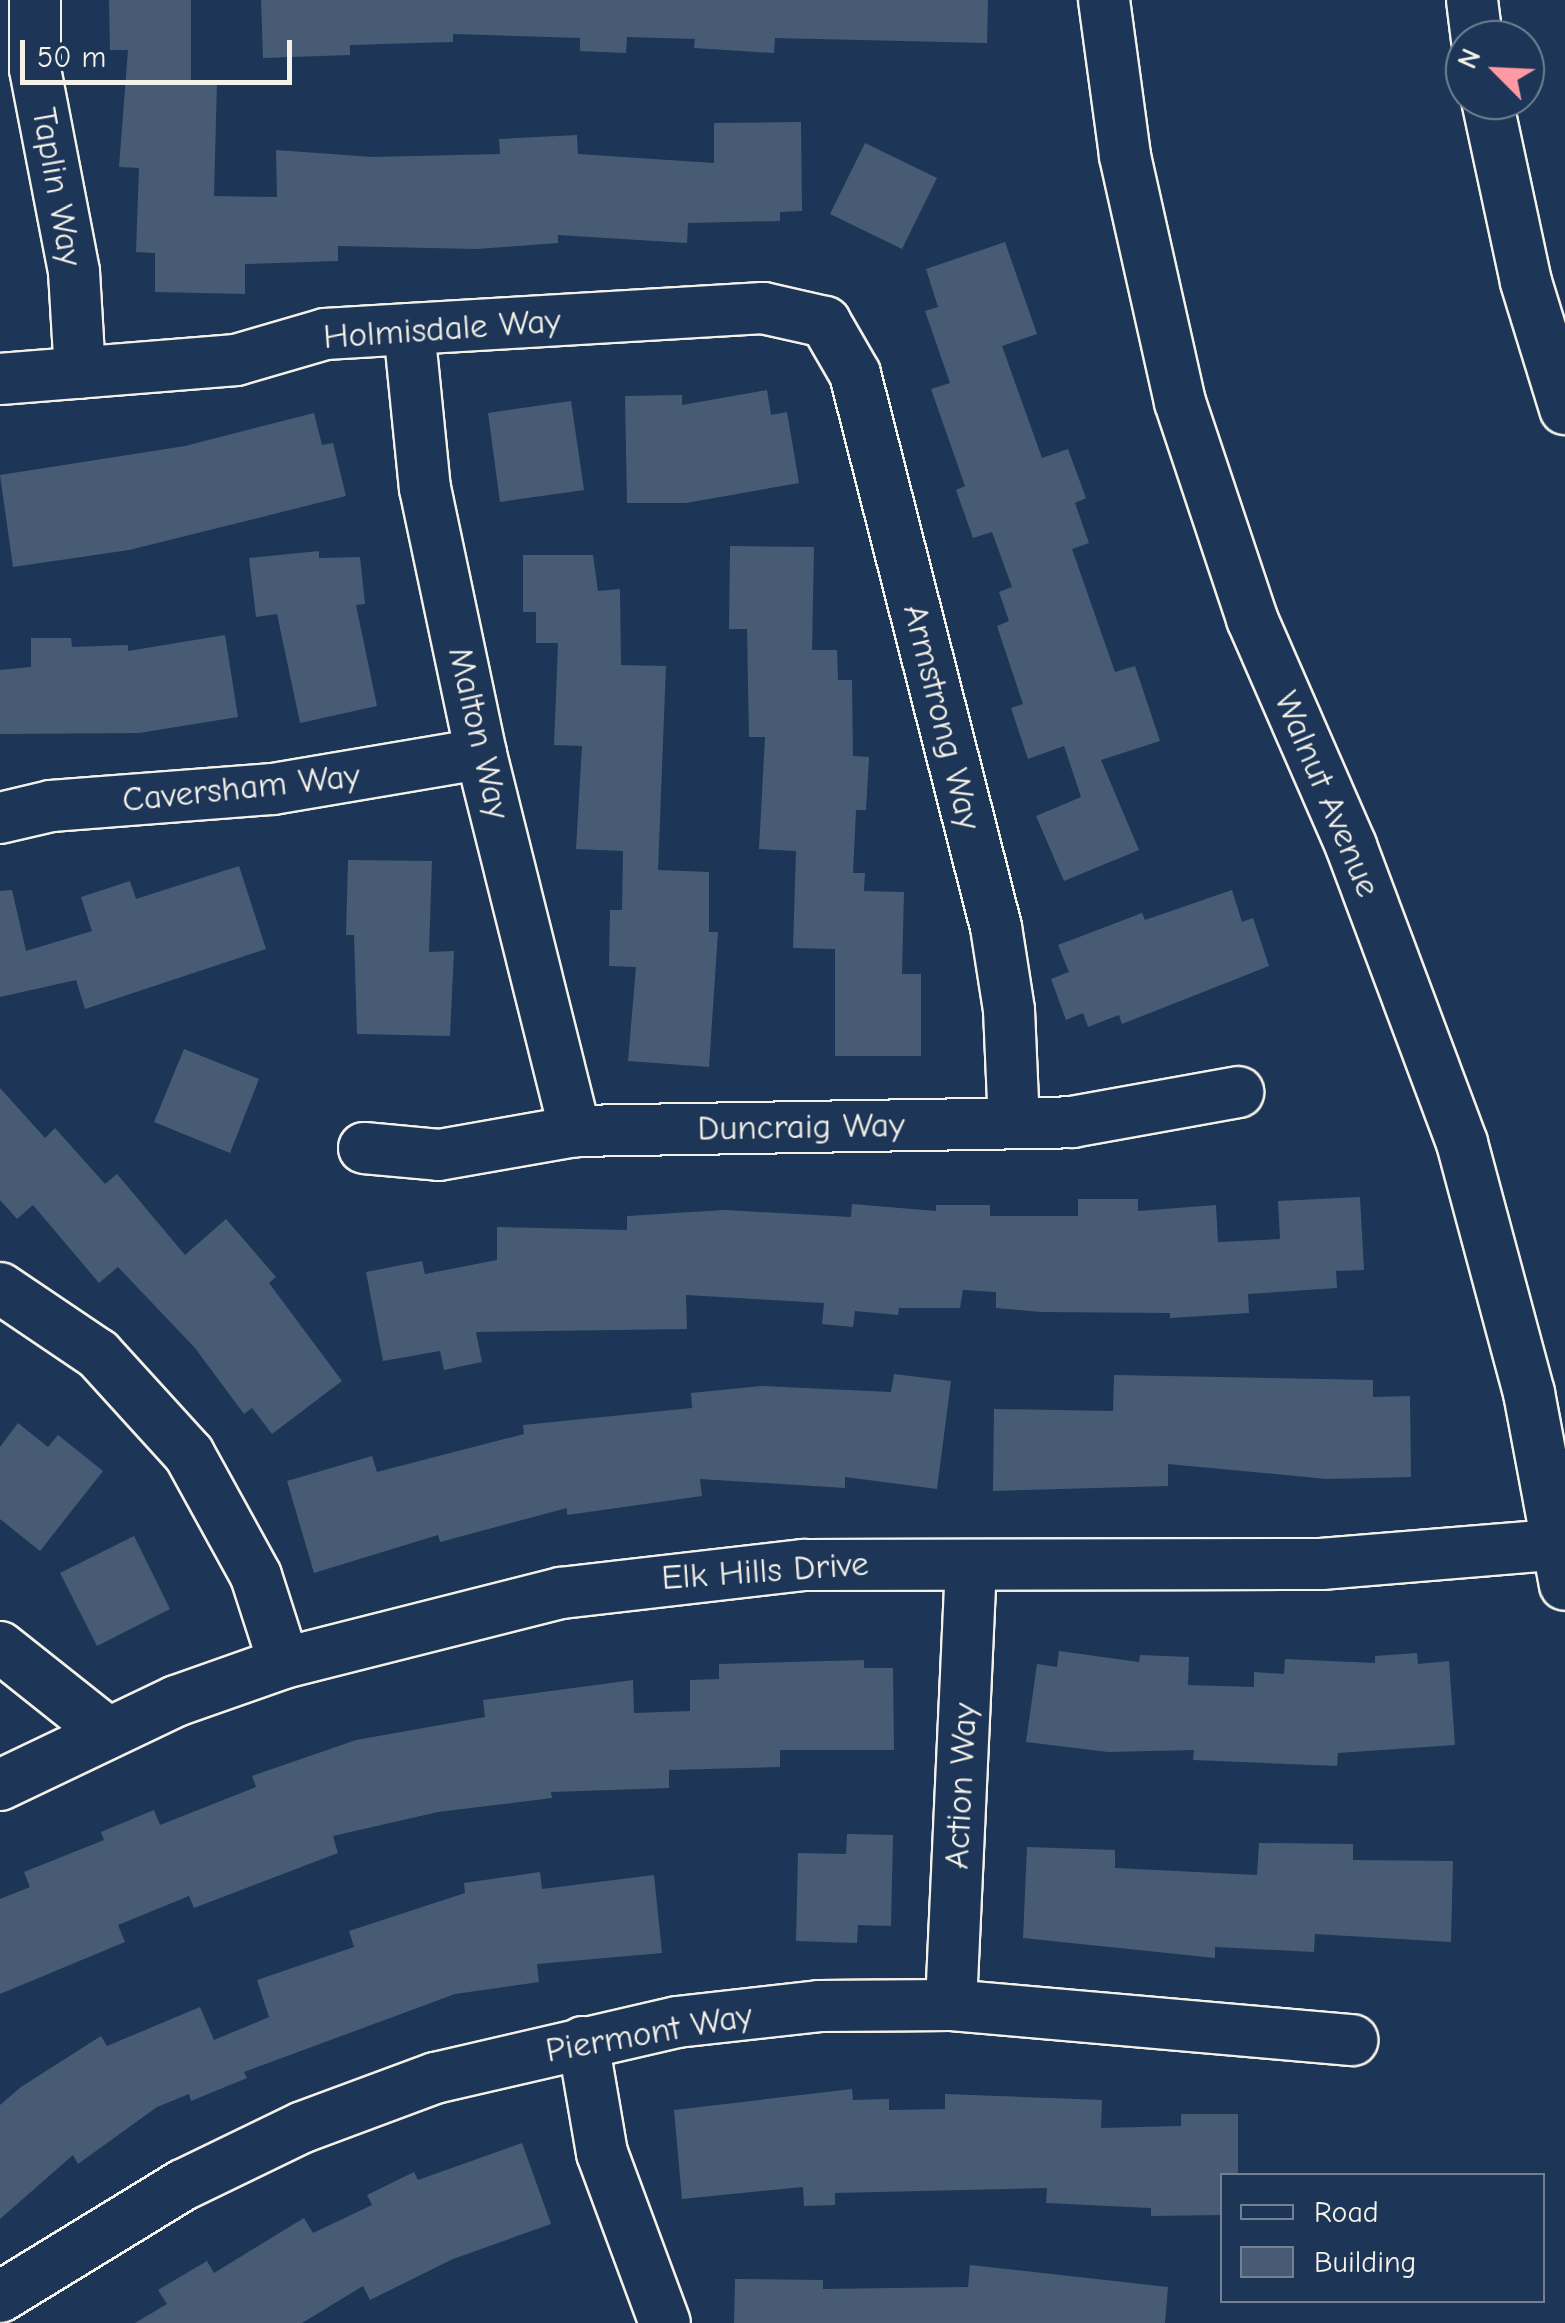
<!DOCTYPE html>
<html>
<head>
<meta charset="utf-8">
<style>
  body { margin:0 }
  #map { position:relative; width:1565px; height:2323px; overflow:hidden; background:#1d3557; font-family:"Comic Neue",sans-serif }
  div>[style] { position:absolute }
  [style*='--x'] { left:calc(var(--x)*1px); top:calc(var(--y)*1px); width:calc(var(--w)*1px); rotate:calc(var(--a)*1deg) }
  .building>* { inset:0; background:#485b74 }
  .roads { filter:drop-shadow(2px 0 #f4f1e8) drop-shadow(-2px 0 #f4f1e8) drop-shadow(0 2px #f4f1e8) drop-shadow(0 -2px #f4f1e8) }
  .minor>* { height:50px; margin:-25px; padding:0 25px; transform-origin:25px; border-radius:25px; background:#1d3557 }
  span { translate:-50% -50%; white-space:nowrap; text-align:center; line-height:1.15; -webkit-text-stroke:8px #1d3557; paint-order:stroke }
  .street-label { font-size:35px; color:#f4f1e8 }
  .legend { position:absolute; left:1220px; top:2173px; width:325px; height:130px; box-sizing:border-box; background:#1d3557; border:2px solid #738091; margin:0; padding:12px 18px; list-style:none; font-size:30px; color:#f4f1e8 }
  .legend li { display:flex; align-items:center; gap:20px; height:50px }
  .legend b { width:50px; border:2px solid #738091 }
  .north { position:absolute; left:1445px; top:20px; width:100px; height:100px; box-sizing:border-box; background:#1d3557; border:2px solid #738091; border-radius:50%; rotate:294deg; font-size:28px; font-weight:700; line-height:40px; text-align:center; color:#f4f1e8 }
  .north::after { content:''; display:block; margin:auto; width:35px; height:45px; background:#ff9aa2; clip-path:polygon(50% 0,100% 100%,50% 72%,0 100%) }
  .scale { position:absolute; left:20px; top:40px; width:272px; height:45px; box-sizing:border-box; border:5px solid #f4f1e8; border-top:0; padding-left:12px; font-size:30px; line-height:35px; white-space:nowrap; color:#f4f1e8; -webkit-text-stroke:8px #1d3557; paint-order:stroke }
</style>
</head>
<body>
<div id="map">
  <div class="building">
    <i style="clip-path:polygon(109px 0,191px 0,191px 80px,217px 81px,214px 196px,277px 197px,276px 150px,372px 157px,500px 154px,499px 139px,577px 135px,578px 154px,714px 163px,714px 123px,801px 122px,802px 211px,780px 212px,780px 221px,688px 223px,687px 243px,558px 235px,558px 243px,477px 249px,338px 246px,338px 261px,245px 264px,245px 294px,155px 292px,155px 253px,136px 252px,139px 168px,119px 167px,128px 50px,110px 50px)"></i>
    <i style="clip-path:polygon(261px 0,988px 0,987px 43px,775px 38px,774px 53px,694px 48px,695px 39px,627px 37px,626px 53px,580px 51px,580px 38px,453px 34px,453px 42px,350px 45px,350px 55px,263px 58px)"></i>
    <i style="clip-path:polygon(865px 143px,937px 178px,902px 249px,830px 214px)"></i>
    <i style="clip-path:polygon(1005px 242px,1037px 334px,1002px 346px,1042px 458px,1068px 449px,1086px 498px,1075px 503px,1089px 543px,1072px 549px,1115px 672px,1135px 666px,1160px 741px,1101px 760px,1139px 850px,1064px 881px,1036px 816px,1081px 797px,1064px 746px,1028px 759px,1011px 708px,1023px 704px,997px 626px,1009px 621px,999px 592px,1012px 587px,992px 532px,973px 538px,956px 490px,965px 486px,931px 389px,950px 383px,925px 311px,938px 307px,926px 269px)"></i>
    <i style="clip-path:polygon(767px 390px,771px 415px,787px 412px,799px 483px,686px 503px,627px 503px,625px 396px,682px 395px,682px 405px)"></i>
    <i style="clip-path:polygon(571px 401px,584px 490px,500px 502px,488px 413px)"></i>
    <i style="clip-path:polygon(314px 413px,322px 445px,333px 443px,346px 496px,129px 550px,13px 567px,0 475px,185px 446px)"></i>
    <i style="clip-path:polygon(730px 546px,814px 547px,812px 650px,837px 650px,838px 680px,852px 680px,853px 756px,869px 757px,866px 810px,856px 810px,853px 873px,865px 873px,864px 891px,904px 892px,902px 974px,921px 974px,921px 1056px,835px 1056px,835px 949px,793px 948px,796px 851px,759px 849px,765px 737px,749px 737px,747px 629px,729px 629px)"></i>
    <i style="clip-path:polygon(319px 551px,319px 558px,360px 557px,365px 604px,356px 605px,377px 706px,300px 723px,277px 614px,256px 617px,249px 558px)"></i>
    <i style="clip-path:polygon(523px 555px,593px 555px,598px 591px,620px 589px,621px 665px,666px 666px,658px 870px,709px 872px,709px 932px,718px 932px,709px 1067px,628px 1061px,636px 967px,609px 966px,610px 910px,622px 910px,623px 851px,576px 849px,582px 746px,554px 745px,558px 643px,536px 643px,536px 612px,523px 612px)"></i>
    <i style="clip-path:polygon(225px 635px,238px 717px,139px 733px,0 734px,0 670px,31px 667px,31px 638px,71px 638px,72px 647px,128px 645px,128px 651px)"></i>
    <i style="clip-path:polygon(348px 860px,432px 861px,429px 952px,454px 951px,450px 1036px,357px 1034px,354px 935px,346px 935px)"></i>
    <i style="clip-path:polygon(239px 866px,266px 949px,85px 1009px,76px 980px,0 997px,0 891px,12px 890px,26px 951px,92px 931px,81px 897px,130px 881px,136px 899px)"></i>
    <i style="clip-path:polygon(1232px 890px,1242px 922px,1253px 918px,1269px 966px,1122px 1024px,1119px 1015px,1088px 1027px,1083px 1013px,1066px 1020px,1051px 979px,1069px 972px,1058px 945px,1142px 913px,1145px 920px)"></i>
    <i style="clip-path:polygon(184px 1049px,259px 1079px,230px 1153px,154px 1122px)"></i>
    <i style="clip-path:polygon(0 1088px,45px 1138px,55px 1128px,105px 1184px,117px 1174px,185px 1255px,226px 1219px,276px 1277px,269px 1283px,342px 1381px,272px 1434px,252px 1408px,244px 1414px,195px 1348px,118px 1267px,99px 1283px,33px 1205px,17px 1219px,0 1200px)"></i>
    <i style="clip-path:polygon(1360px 1197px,1364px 1270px,1336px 1271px,1337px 1288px,1248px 1294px,1249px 1313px,1170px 1318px,1170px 1313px,1041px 1312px,996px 1308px,996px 1292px,963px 1290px,960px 1308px,899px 1308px,898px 1315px,855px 1311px,853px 1327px,822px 1324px,824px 1303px,686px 1295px,687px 1329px,476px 1332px,482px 1362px,444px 1370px,440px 1351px,383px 1361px,366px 1272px,422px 1261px,425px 1274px,497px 1260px,497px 1227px,627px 1230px,627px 1216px,724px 1210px,851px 1217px,852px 1204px,936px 1211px,936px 1205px,990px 1205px,990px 1216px,1078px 1216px,1078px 1199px,1138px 1199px,1138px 1211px,1216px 1205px,1218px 1242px,1280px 1239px,1278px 1201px)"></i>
    <i style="clip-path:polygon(894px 1374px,951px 1381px,937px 1489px,845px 1477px,845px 1488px,700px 1479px,702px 1496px,567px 1515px,567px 1508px,440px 1542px,438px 1535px,314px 1573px,287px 1481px,372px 1456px,377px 1472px,524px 1434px,523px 1425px,692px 1408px,691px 1393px,761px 1386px,891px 1392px)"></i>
    <i style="clip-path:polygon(1114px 1375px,1373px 1380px,1373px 1397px,1410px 1396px,1411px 1477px,1327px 1479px,1168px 1464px,1168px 1486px,993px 1491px,994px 1409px,1113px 1411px)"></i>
    <i style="clip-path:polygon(18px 1423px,48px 1447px,58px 1435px,103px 1471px,40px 1551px,0 1519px,0 1447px)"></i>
    <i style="clip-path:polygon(134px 1536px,170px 1609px,97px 1646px,60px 1573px)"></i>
    <i style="clip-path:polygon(1059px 1651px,1139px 1662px,1140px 1655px,1189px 1657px,1188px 1685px,1254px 1687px,1254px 1672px,1284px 1674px,1285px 1659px,1375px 1663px,1375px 1656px,1417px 1653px,1418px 1664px,1449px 1661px,1455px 1745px,1338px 1753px,1337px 1766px,1193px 1760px,1194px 1750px,1108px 1752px,1026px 1742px,1037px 1664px,1057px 1667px)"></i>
    <i style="clip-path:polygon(864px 1660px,864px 1668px,893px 1668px,894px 1750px,780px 1750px,780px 1767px,669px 1770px,669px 1788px,551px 1792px,552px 1798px,438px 1812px,333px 1836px,338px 1853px,194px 1908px,189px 1896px,118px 1925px,125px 1942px,0 1994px,0 1899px,30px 1887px,24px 1872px,104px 1840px,101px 1832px,154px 1810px,160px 1825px,256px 1787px,252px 1776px,356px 1740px,485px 1717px,483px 1700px,633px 1680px,634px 1713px,690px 1711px,690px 1680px,719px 1679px,719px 1664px)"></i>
    <i style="clip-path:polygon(847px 1834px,893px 1835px,891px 1926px,858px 1925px,857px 1943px,796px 1941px,798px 1853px,846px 1854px)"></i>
    <i style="clip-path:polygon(1259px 1843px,1353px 1844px,1353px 1860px,1453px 1861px,1451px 1942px,1315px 1934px,1314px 1952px,1215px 1947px,1215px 1958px,1023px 1938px,1027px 1847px,1115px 1850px,1115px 1868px,1257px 1875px)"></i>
    <i style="clip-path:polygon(540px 1872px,542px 1889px,654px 1875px,662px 1953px,537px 1964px,539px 1982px,455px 1994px,244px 2072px,247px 2078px,191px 2101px,189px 2094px,157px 2107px,78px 2164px,73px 2155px,0 2219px,0 2105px,21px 2087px,101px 2036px,107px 2046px,200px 2007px,214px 2040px,269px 2017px,257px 1980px,354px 1947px,349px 1931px,465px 1893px,464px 1883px)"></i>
    <i style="clip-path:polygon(852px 2089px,853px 2100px,889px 2099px,889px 2110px,945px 2109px,945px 2094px,1102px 2100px,1101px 2128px,1181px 2126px,1181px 2114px,1238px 2114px,1238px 2176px,1222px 2176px,1222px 2215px,1151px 2216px,1151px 2208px,1046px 2203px,1047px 2188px,835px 2193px,835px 2205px,804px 2206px,803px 2187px,682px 2199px,674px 2110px)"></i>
    <i style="clip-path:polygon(522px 2143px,551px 2224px,453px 2259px,370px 2300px,363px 2286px,302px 2323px,135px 2323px,167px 2304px,158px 2290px,207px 2261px,214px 2273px,304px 2218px,313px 2233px,372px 2205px,367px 2195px,414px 2172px,418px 2180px)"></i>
    <i style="clip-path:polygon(970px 2265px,1168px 2287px,1165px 2323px,734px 2323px,735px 2279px,823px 2280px,823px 2289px,968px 2287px)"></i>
  </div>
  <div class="roads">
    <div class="minor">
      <i style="--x:35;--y:0;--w:69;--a:90"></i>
      <i style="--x:35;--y:69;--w:207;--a:79.1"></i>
      <i style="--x:74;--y:272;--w:101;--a:86.6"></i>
      <i style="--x:1104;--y:0;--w:157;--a:82.3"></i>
      <i style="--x:1125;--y:156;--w:252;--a:77.4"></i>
      <i style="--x:1180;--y:402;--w:229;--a:71.6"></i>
      <i style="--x:1252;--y:619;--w:248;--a:66.4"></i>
      <i style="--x:1351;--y:846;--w:317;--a:69.5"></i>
      <i style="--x:1462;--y:1143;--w:259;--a:75"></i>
      <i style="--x:1529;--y:1393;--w:195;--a:79.4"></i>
      <i style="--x:1472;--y:0;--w:40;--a:82.9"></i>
      <i style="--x:1487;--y:100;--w:186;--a:77.9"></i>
      <i style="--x:1526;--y:282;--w:133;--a:72.9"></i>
      <i style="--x:409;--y:329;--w:160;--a:84.3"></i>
      <i style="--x:425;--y:488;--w:272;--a:78.1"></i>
      <i style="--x:481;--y:754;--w:389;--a:76"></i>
      <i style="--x:0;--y:379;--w:237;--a:-4.6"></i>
      <i style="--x:236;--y:360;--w:93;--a:-16.3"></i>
      <i style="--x:325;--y:334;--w:439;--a:-3.4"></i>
      <i style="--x:763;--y:308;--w:64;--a:12.7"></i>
      <i style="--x:825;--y:322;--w:60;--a:60"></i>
      <i style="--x:855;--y:374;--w:571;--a:75.7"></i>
      <i style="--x:996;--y:927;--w:84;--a:81.1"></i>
      <i style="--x:1009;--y:1010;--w:113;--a:87.5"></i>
      <i style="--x:0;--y:818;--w:52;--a:-13.2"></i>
      <i style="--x:51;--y:806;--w:223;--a:-4.4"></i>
      <i style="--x:273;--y:789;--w:211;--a:-9.6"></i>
      <i style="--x:364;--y:1148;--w:75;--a:5.3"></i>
      <i style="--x:439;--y:1155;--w:138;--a:-10"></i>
      <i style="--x:575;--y:1131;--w:497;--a:-1"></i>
      <i style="--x:1072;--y:1122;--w:169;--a:-10.2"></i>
      <i style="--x:0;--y:1288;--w:118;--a:34"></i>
      <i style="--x:98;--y:1354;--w:135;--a:47.7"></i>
      <i style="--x:189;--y:1454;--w:139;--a:61.2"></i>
      <i style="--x:256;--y:1576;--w:91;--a:72.2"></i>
      <i style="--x:0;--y:1647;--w:138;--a:38.5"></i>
      <i style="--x:0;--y:1785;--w:195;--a:-25.5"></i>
      <i style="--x:176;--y:1701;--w:114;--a:-19.4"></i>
      <i style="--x:284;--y:1663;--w:286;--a:-14.2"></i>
      <i style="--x:561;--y:1593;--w:244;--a:-6.6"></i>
      <i style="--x:803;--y:1565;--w:518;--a:-0.11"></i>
      <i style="--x:1321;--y:1564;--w:245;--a:-4.7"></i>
      <i style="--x:951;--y:2005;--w:437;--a:-87.4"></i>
      <i style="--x:583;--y:2042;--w:113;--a:80.3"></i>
      <i style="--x:602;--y:2153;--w:181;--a:69.7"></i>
      <i style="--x:0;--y:2297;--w:215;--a:-31.5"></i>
      <i style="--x:183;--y:2185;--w:133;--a:-25.8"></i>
      <i style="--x:303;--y:2127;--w:141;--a:-20.4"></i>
      <i style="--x:435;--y:2078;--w:248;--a:-13"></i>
      <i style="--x:677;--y:2022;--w:143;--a:-6.4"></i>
      <i style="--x:819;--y:2006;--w:132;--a:-0.4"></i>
      <i style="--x:951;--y:2005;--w:403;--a:5"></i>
    </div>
  </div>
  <div class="street-label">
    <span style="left:57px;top:187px;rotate:80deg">Taplin Way</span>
    <span style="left:442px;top:329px;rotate:-4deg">Holmisdale Way</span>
    <span style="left:942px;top:717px;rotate:76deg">Armstrong Way</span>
    <span style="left:479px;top:733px;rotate:77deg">Malton Way</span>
    <span style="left:241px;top:788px;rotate:-6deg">Caversham Way</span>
    <span style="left:1327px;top:794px;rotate:67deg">Walnut Avenue</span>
    <span style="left:801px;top:1127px;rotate:-1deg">Duncraig Way</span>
    <span style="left:765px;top:1571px;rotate:-4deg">Elk Hills Drive</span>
    <span style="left:961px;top:1786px;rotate:-87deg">Action Way</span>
    <span style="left:649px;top:2033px;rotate:-10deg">Piermont Way</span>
  </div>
  <ul class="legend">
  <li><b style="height:12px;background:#1d3557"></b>Road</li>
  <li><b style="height:28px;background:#485b74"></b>Building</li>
  </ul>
  <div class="north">N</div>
  <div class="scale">50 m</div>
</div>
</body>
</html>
